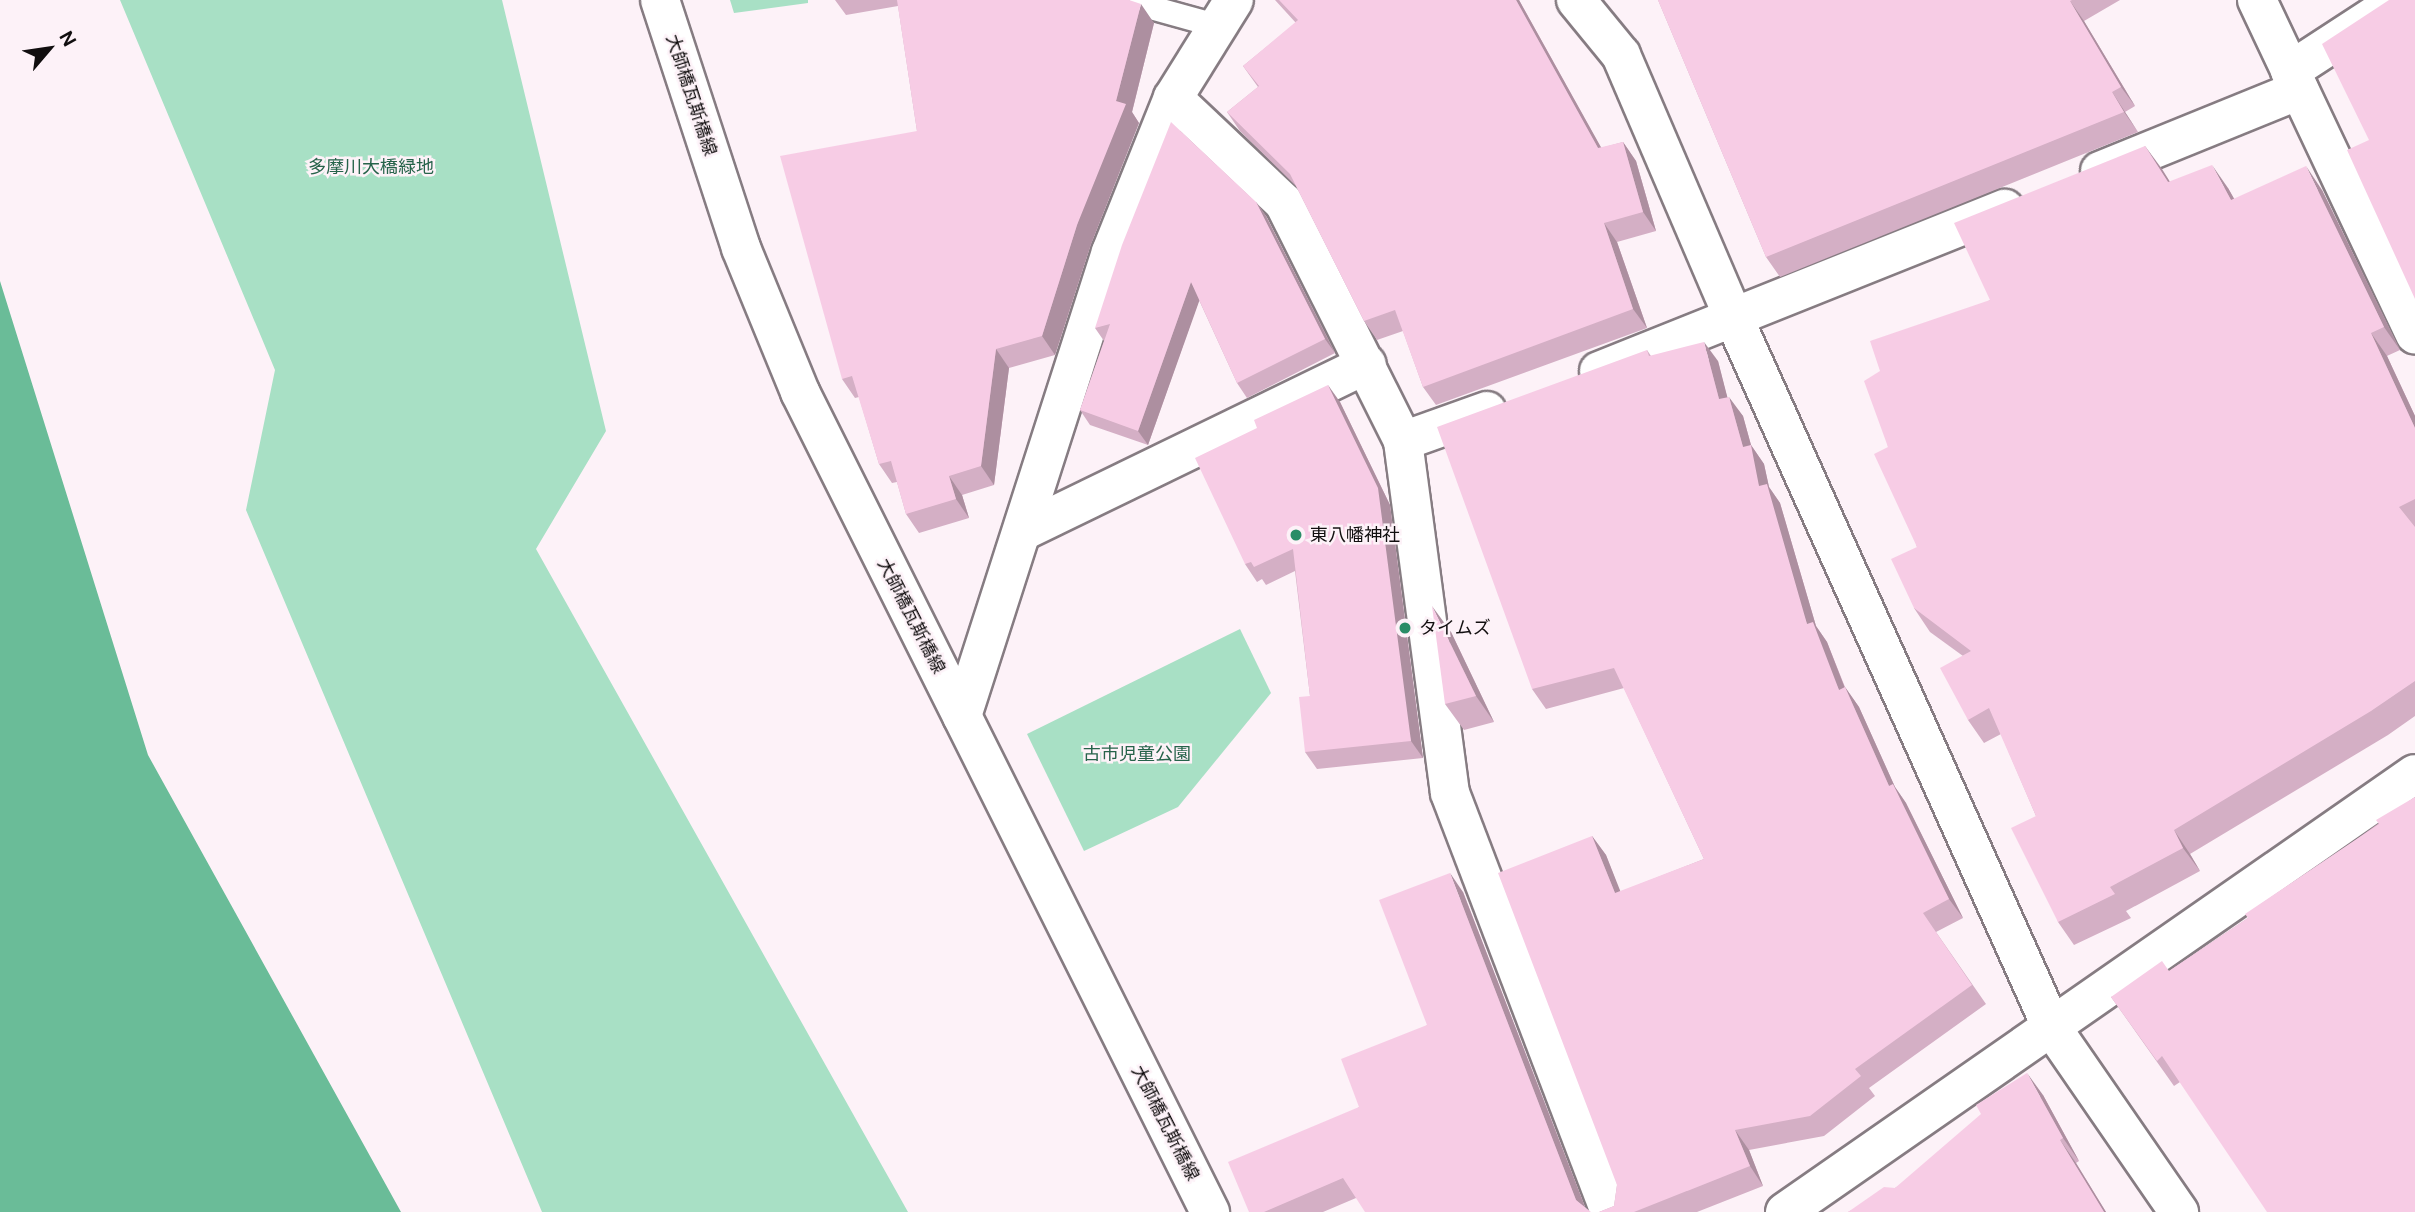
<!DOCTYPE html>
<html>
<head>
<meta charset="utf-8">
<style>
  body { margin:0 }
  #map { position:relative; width:2415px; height:1212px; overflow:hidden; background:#fdf2f8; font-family:"DM Sans","Noto Sans JP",sans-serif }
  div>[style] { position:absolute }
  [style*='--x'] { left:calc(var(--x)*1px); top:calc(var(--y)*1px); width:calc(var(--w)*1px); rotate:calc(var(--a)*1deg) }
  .green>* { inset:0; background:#a8e0c5 }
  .water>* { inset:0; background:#6abc98 }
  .roads { filter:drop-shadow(2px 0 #867c82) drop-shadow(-2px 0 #867c82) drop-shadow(0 2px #867c82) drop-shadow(0 -2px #867c82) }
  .service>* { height:23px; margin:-11.5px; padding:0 11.5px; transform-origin:11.5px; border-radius:11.5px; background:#fff }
  .minor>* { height:38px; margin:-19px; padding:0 19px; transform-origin:19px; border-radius:19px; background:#fff }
  .tertiary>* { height:38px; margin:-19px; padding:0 19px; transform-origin:19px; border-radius:19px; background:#fff }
  .wall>* { inset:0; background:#d4afc5 }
  .shaded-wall>* { inset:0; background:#ad8fa0 }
  .building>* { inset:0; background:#f7cce5 }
  .dots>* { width:19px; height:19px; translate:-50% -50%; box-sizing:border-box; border:4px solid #fdf2f8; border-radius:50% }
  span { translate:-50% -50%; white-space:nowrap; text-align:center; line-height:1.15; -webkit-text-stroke:5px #fdf2f8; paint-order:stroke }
  .street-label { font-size:18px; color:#110e0f }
  .park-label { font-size:18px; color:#26634a }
  .poi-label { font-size:18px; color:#110e0f }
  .left { translate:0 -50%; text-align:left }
  .north { position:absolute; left:14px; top:14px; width:70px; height:70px; -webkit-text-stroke:5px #fdf2f8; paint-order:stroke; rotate:61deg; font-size:19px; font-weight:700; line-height:28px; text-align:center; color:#110e0f }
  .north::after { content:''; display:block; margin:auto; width:24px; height:32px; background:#110e0f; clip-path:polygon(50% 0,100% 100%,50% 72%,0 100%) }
</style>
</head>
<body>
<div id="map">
  <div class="green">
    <i style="clip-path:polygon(120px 0,502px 0,606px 431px,536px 549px,908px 1212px,542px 1212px,246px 510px,275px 370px)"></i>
    <i style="clip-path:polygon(730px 0,808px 0,808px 3px,734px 13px)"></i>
    <i style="clip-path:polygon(1240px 629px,1271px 693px,1178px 807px,1084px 851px,1027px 734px)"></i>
  </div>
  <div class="water">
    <i style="clip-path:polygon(0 281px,148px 755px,401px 1212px,0 1212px)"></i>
  </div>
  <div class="roads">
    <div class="service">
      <i style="--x:1125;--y:0;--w:93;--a:15.5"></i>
    </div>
    <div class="minor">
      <i style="--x:1576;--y:0;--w:71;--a:50.7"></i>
      <i style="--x:1621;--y:55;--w:287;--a:66.8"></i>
      <i style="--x:1734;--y:319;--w:777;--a:65.84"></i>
      <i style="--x:2052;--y:1028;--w:224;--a:55.4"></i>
      <i style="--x:2257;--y:0;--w:370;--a:64.7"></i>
      <i style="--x:2290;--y:71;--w:130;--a:-33.1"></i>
      <i style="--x:1173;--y:98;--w:153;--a:43.4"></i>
      <i style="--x:1284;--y:203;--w:266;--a:63.4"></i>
      <i style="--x:1403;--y:441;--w:355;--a:82.4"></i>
      <i style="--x:1450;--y:793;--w:449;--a:69.1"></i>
      <i style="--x:2100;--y:171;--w:215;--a:-22.1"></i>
      <i style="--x:1599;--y:371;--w:437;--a:-21.8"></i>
      <i style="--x:1403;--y:441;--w:89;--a:-19.7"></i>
      <i style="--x:1023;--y:531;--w:382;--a:-25.9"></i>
      <i style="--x:1785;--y:1212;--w:767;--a:-34.81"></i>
    </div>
    <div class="tertiary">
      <i style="--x:660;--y:0;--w:261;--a:71.9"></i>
      <i style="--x:741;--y:248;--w:156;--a:67.7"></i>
      <i style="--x:800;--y:392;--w:917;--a:63.43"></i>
      <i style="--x:962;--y:716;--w:487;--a:-72.2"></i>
      <i style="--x:1111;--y:252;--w:166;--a:-68.1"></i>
      <i style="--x:1173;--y:98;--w:115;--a:-58.1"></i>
    </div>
  </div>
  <div class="wall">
    <i style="clip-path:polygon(835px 0,1129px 0,1154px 23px,1132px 112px,1139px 123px,1091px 244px,1055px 355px,1009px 368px,994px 485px,962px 495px,969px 518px,919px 533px,906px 514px,897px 482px,892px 483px,879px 464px,859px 397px,855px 398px,842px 379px,917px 131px,898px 6px,846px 15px)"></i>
    <i style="clip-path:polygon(1275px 0,1519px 0,1601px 148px,1623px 142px,1636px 161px,1656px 231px,1617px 242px,1647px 328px,1436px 405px,1423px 387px,1403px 331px,1377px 340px,1364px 321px,1296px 186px,1240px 131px,1227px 112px,1258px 87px,1243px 66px,1296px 23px)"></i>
    <i style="clip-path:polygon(1658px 0,2120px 0,2084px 21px,2135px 106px,2125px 112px,2138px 132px,1780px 277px,1766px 257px)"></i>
    <i style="clip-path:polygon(2145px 146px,2170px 182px,2228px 188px,2234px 199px,2322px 190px,2400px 350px,2387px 356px,2415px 416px,2415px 716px,2388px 735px,2190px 854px,2200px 871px,2126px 911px,2131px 918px,2074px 945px,2058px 922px,2036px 816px,2001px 734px,1984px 743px,1968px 720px,1963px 656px,1930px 632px,1914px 608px,1917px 547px,1888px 447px,1880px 371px,1990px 300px)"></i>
    <i style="clip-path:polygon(1256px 202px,1266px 216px,1335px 353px,1247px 398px,1237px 383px,1199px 300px,1148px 445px,1090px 425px,1080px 410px,1104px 341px,1095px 328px)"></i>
    <i style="clip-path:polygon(1647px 350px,1651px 356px,1718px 361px,1727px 397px,1743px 416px,1751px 445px,1764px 464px,1769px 487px,1780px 503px,1816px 626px,1827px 642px,1845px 687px,1859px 707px,1895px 787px,1906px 803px,1963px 918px,1936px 932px,1986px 1004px,1869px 1088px,1875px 1096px,1824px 1136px,1749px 1150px,1763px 1186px,1697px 1212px,1599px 1212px,1614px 1206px,1617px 1185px,1592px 836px,1606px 855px,1620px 892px,1704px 859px,1624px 688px,1546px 709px,1532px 689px)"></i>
    <i style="clip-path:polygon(1340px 402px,1390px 505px,1423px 758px,1317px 769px,1305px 752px,1310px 696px,1295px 571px,1266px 585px,1262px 579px,1257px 582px,1245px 564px)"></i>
    <i style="clip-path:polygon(1451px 632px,1494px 722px,1464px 730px,1445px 704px)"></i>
    <i style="clip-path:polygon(2415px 797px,2180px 1082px,2174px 1086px,2111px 997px,2169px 971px,2248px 918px)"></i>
    <i style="clip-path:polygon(1463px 892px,1585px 1207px,1356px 1198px,1323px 1212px,1249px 1212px,1359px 1107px,1427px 1025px)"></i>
    <i style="clip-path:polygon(2043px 1095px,2079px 1161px,2076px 1163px,2106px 1212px,1848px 1212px,1895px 1188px)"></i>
  </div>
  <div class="shaded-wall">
    <i style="clip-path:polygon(1516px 0,1519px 0,1612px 167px,1598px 148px)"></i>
    <i style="clip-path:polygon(2070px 1px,2084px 21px,2135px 106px,2121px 87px)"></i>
    <i style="clip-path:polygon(1141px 4px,1154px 23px,1132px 112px,1139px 123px,1091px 244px,1055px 355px,1042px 336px,1116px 101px)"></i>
    <i style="clip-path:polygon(2112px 92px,2138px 132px,2124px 112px)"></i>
    <i style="clip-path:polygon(1623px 142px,1636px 161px,1656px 231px,1643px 212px)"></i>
    <i style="clip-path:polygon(2145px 146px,2162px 169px,2185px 206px,2168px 182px)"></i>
    <i style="clip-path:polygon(2212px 165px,2228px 188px,2248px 223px,2231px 200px)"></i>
    <i style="clip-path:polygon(2306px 166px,2322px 190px,2400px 350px,2384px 327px)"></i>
    <i style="clip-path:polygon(1256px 202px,1266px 216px,1335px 353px,1325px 339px)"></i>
    <i style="clip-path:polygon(1604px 223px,1617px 242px,1647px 328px,1633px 309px)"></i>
    <i style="clip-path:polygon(1191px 282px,1201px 296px,1148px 445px,1138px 431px)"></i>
    <i style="clip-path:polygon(2371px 333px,2387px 356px,2415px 416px,2415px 428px)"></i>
    <i style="clip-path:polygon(1704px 342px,1718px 361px,1733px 419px,1719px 399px)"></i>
    <i style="clip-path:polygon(996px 349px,1009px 368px,994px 485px,981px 466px)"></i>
    <i style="clip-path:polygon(1328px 385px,1340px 402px,1390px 505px,1423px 758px,1411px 741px)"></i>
    <i style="clip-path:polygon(1729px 397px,1743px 416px,1751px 445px,1764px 464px,1769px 487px,1780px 503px,1816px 626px,1827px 642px,1853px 709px,1839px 690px,1807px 624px,1759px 486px,1743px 447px)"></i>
    <i style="clip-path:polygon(949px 476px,962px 495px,969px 518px,956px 499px)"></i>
    <i style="clip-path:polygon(1432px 606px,1451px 632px,1494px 722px,1476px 696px)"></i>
    <i style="clip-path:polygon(1845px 687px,1859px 707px,1895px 787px,1906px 803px,1963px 918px,1949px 899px,1889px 786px)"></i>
    <i style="clip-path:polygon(2174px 830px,2190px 854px,2200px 871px,2183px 848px)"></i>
    <i style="clip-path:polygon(1592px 836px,1606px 855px,1629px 913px,1615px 893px)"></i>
    <i style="clip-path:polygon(1450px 873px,1463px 892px,1587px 1212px,1576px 1200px)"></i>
    <i style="clip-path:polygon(2027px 1073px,2043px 1095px,2079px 1161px,2063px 1138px)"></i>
    <i style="clip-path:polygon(1735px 1130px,1749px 1150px,1763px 1186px,1750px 1166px)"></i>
    <i style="clip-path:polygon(2060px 1140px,2076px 1163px,2106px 1212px,2104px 1212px)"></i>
  </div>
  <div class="building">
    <i style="clip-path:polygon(897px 0,1129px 0,1141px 4px,1116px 101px,1126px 104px,1077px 225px,1042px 336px,996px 349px,981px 466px,949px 476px,956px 499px,906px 514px,891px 461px,879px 464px,852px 376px,842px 379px,780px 156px,917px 131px)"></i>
    <i style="clip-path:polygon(1279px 0,1516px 0,1598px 148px,1623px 142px,1643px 212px,1604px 223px,1633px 309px,1423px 387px,1395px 310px,1364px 321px,1290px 174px,1227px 112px,1259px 86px,1243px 66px,1298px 20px)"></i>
    <i style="clip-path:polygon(1658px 0,2072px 0,2070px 1px,2121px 87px,2112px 92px,2124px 112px,1766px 257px)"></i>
    <i style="clip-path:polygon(2389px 0,2415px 0,2415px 299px,2347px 150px,2369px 140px,2322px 44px)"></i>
    <i style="clip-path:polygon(1171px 122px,1256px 202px,1325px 339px,1237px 383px,1191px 282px,1138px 431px,1080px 410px,1110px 324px,1095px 328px,1122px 245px)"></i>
    <i style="clip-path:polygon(2145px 146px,2168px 182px,2212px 165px,2231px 200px,2306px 166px,2384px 327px,2371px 333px,2415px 428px,2415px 499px,2399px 507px,2415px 527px,2415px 681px,2371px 711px,2174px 830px,2183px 848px,2110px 887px,2115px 894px,2058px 922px,2011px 828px,2036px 816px,1989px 708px,1968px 720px,1940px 668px,1971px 651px,1914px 608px,1891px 559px,1917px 547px,1874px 454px,1888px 447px,1864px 381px,1880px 371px,1870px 341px,1990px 300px,1954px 223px)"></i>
    <i style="clip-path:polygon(1704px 342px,1719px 399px,1729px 397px,1743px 447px,1751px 445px,1759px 486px,1767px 484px,1807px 624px,1813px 622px,1839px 690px,1845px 687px,1889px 786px,1893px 784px,1949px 899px,1923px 913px,1972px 985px,1855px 1069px,1861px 1076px,1810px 1116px,1735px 1130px,1750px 1166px,1634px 1212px,1599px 1212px,1614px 1206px,1617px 1185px,1498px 873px,1592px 836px,1615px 893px,1704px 859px,1614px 668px,1532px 689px,1437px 427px,1647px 350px,1649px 356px)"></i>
    <i style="clip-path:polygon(1328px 385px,1378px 488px,1411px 741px,1305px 752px,1299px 697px,1310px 696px,1293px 549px,1254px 567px,1251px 562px,1245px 564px,1195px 458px,1257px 428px,1254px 420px)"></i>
    <i style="clip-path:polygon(1432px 606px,1476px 696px,1445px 704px)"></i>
    <i style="clip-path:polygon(2415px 797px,2415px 1212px,2267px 1212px,2162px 1056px,2157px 1061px,2111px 997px,2162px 961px,2169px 971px,2248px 918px,2245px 914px,2379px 824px,2376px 820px)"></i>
    <i style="clip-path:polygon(1450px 873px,1576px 1200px,1591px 1212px,1365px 1212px,1343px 1178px,1264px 1212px,1249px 1212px,1228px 1162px,1359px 1107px,1341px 1059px,1427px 1025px,1379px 900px)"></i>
    <i style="clip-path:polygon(2027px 1073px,2063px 1138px,2060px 1140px,2104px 1212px,1848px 1212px,1884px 1187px,1895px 1188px,1981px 1114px,1976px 1105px)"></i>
  </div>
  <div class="dots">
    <i style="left:1296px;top:535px;background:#2a8d67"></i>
    <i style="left:1405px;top:628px;background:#2a8d67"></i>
  </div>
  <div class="street-label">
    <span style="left:691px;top:95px;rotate:72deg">大師橋瓦斯橋線</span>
    <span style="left:911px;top:616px;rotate:63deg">大師橋瓦斯橋線</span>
    <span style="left:1165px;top:1123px;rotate:63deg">大師橋瓦斯橋線</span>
  </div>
  <div class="park-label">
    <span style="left:371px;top:167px">多摩川大橋緑地</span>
    <span style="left:1137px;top:754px">古市児童公園</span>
  </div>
  <div class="poi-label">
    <span class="left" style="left:1310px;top:535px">東八幡神社</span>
    <span class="left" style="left:1419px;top:628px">タイムズ</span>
  </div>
  <div class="north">N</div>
</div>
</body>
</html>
